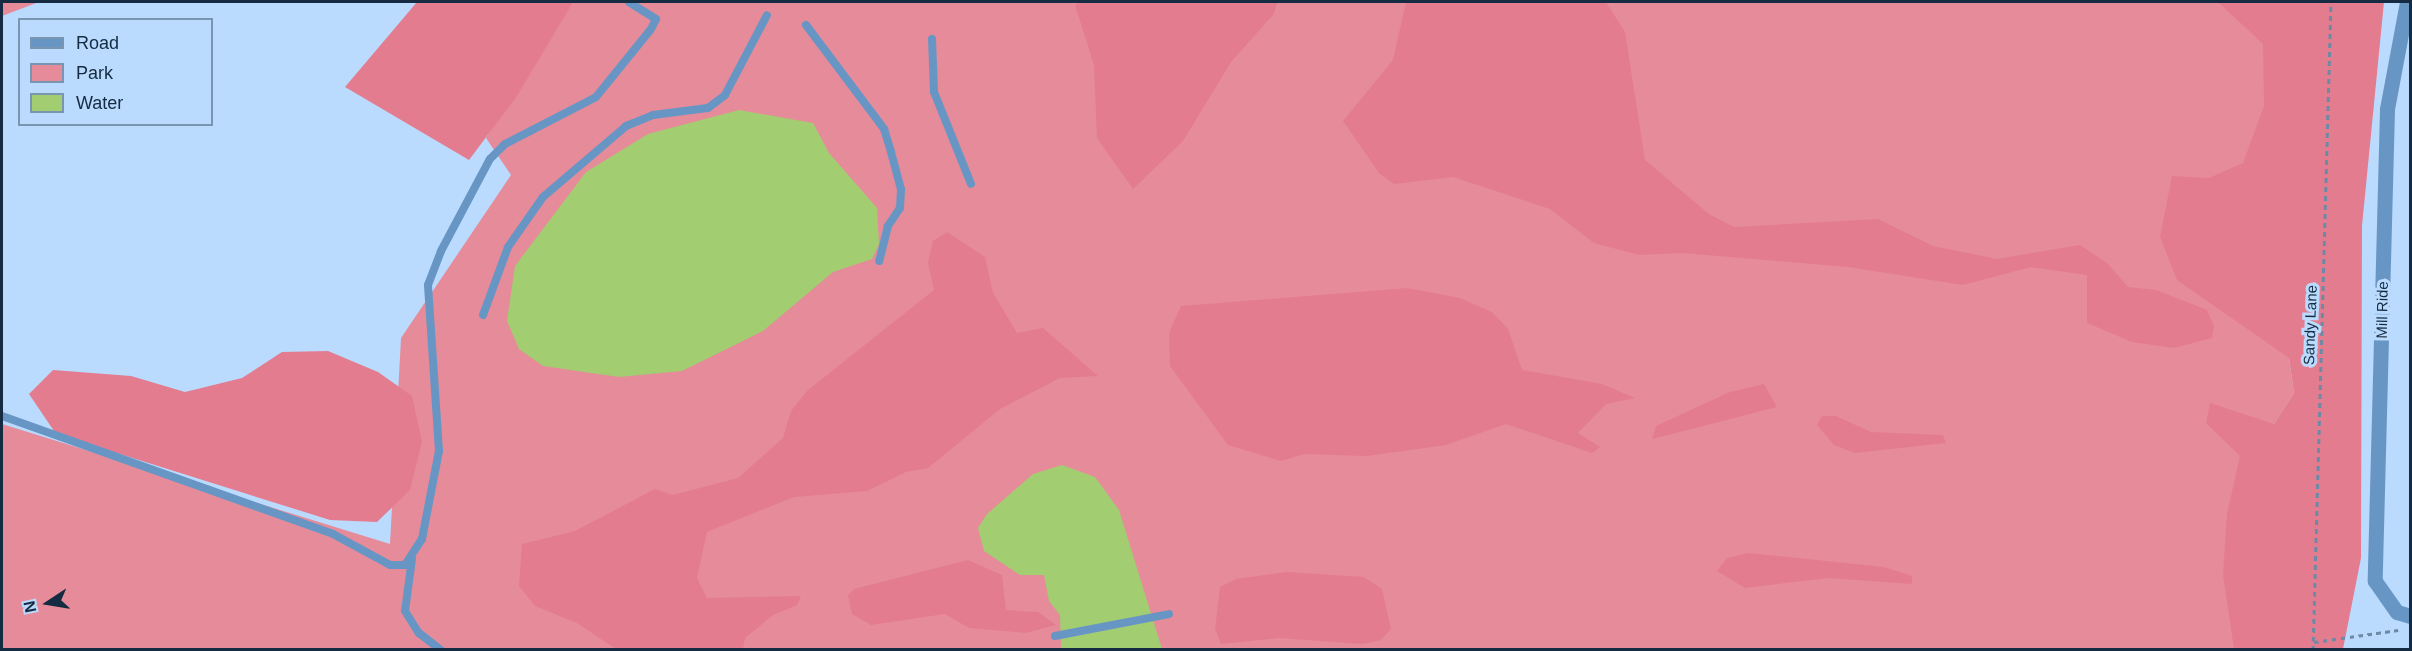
<!DOCTYPE html>
<html>
<head>
<meta charset="utf-8">
<style>
  body { margin:0 }
  #map { position:relative; width:2412px; height:651px; overflow:hidden; background:#badbfe; font-family:Helvetica,sans-serif }
  div>[style] { position:absolute }
  [style*='--x'] { left:calc(var(--x)*1px); top:calc(var(--y)*1px); width:calc(var(--w)*1px); rotate:calc(var(--a)*1deg) }
  .green>* { inset:0; background:#e68b9a }
  .forest>* { inset:0; background:#e47c8f }
  .water>* { inset:0; background:#a2cd71 }
  .path>* { height:3px; margin-top:-1.5px; transform-origin:0; background:repeating-linear-gradient(90deg,#6c89a5 0 4.5px,transparent 0 9px) }
  .service>* { height:8px; margin:-4px; padding:0 4px; transform-origin:4px; border-radius:4px; background:#6896c4 }
  .minor>* { height:15px; margin:-7.5px; padding:0 7.5px; transform-origin:7.5px; border-radius:7.5px; background:#6896c4 }
  span { translate:-50% -50%; white-space:nowrap; text-align:center; line-height:1.15; -webkit-text-stroke:6px #badbfe; paint-order:stroke }
  .street-label { font-size:15px; color:#142b41 }
  .frame { position:absolute; inset:0; border:3px solid #142b41; pointer-events:none }
  .legend { position:absolute; left:18px; top:18px; width:195px; height:108px; box-sizing:border-box; background:#badbfe; border:2px solid #7895b2; margin:0; padding:8px 10px; list-style:none; font-size:18px; color:#142b41 }
  .legend li { display:flex; align-items:center; gap:12px; height:30px }
  .legend b { width:30px; border:2px solid #7895b2 }
  .north { position:absolute; left:18px; top:573px; width:60px; height:60px; -webkit-text-stroke:4px #badbfe; paint-order:stroke; rotate:258deg; font-size:16px; font-weight:700; line-height:24px; text-align:center; color:#142b41 }
  .north::after { content:''; display:block; margin:auto; width:21px; height:27px; background:#142b41; clip-path:polygon(50% 0,100% 100%,50% 72%,0 100%) }
</style>
</head>
<body>
<div id="map">
  <div class="green">
    <i style="clip-path:polygon(2px 2px,39px 2px,2px 16px)"></i>
    <i style="clip-path:polygon(570px 2px,2306px 2px,2289px 358px,2294px 393px,2274px 424px,2264px 649px,2px 649px,2px 424px,390px 544px,401px 338px,511px 175px,486px 138px)"></i>
  </div>
  <div class="forest">
    <i style="clip-path:polygon(417px 2px,573px 2px,517px 96px,469px 160px,345px 87px)"></i>
    <i style="clip-path:polygon(1081px 2px,1278px 2px,1273px 15px,1231px 62px,1183px 141px,1133px 189px,1097px 138px,1094px 65px,1075px 5px)"></i>
    <i style="clip-path:polygon(1406px 2px,1606px 2px,1625px 32px,1645px 160px,1709px 214px,1734px 227px,1878px 219px,1933px 246px,1997px 259px,2080px 245px,2107px 263px,2128px 287px,2156px 290px,2207px 310px,2214px 326px,2212px 338px,2174px 348px,2132px 342px,2087px 323px,2087px 275px,2031px 267px,1963px 285px,1848px 267px,1682px 253px,1639px 255px,1594px 243px,1550px 209px,1453px 177px,1394px 184px,1379px 173px,1343px 121px,1393px 60px)"></i>
    <i style="clip-path:polygon(2218px 2px,2384px 2px,2362px 226px,2361px 558px,2343px 649px,2234px 649px,2223px 575px,2227px 514px,2240px 456px,2206px 423px,2210px 403px,2274px 424px,2294px 393px,2289px 358px,2177px 280px,2160px 237px,2172px 176px,2209px 178px,2243px 163px,2264px 106px,2263px 44px)"></i>
    <i style="clip-path:polygon(947px 232px,985px 257px,993px 293px,1017px 333px,1043px 328px,1098px 376px,1060px 378px,1000px 409px,928px 468px,906px 472px,867px 491px,794px 497px,707px 532px,697px 578px,707px 598px,801px 596px,797px 605px,773px 615px,745px 638px,743px 649px,616px 649px,577px 623px,535px 606px,519px 586px,522px 544px,575px 531px,655px 489px,673px 495px,738px 478px,783px 438px,791px 411px,808px 390px,934px 290px,928px 263px,933px 241px)"></i>
    <i style="clip-path:polygon(1407px 288px,1460px 298px,1492px 312px,1508px 329px,1522px 370px,1602px 384px,1635px 398px,1606px 404px,1578px 433px,1600px 447px,1592px 453px,1506px 424px,1446px 445px,1367px 456px,1304px 454px,1281px 461px,1228px 445px,1170px 366px,1169px 333px,1181px 306px)"></i>
    <i style="clip-path:polygon(328px 351px,378px 372px,412px 396px,422px 442px,410px 490px,377px 522px,330px 520px,56px 434px,29px 394px,53px 370px,131px 376px,185px 392px,242px 378px,282px 352px)"></i>
    <i style="clip-path:polygon(1764px 384px,1777px 407px,1652px 439px,1656px 426px,1730px 392px)"></i>
    <i style="clip-path:polygon(1822px 416px,1836px 416px,1871px 432px,1943px 435px,1946px 443px,1855px 453px,1834px 445px,1817px 425px)"></i>
    <i style="clip-path:polygon(1748px 553px,1884px 567px,1912px 576px,1912px 584px,1828px 578px,1745px 588px,1717px 571px,1727px 558px)"></i>
    <i style="clip-path:polygon(968px 560px,1002px 575px,1006px 610px,1038px 612px,1056px 625px,1026px 633px,969px 628px,945px 614px,871px 625px,852px 614px,848px 595px,854px 589px)"></i>
    <i style="clip-path:polygon(1287px 572px,1364px 577px,1382px 589px,1391px 629px,1381px 640px,1363px 644px,1279px 638px,1221px 644px,1215px 629px,1220px 587px,1236px 579px)"></i>
  </div>
  <div class="water">
    <i style="clip-path:polygon(739px 110px,813px 123px,829px 153px,877px 208px,879px 244px,872px 259px,833px 272px,763px 331px,682px 371px,619px 377px,543px 366px,519px 349px,507px 321px,515px 266px,586px 172px,648px 134px)"></i>
    <i style="clip-path:polygon(1062px 465px,1095px 477px,1119px 510px,1162px 649px,1061px 649px,1060px 615px,1049px 601px,1044px 575px,1020px 575px,984px 551px,978px 528px,987px 514px,1033px 474px)"></i>
  </div>
  <div class="path">
    <i style="--x:2314;--y:642;--w:85;--a:-8.1"></i>
    <i style="--x:2313;--y:650;--w:648;--a:-88.41"></i>
  </div>
  <div class="service">
    <i style="--x:806;--y:25;--w:130;--a:53.1"></i>
    <i style="--x:884;--y:129;--w:24;--a:73"></i>
    <i style="--x:891;--y:152;--w:38;--a:75"></i>
    <i style="--x:901;--y:189;--w:19;--a:93"></i>
    <i style="--x:900;--y:208;--w:22;--a:124"></i>
    <i style="--x:888;--y:226;--w:36;--a:104"></i>
    <i style="--x:932;--y:39;--w:53;--a:87.8"></i>
    <i style="--x:934;--y:92;--w:99;--a:68.1"></i>
    <i style="--x:483;--y:315;--w:72;--a:-69.8"></i>
    <i style="--x:508;--y:247;--w:61;--a:-55"></i>
    <i style="--x:543;--y:197;--w:109;--a:-40.5"></i>
    <i style="--x:626;--y:126;--w:29;--a:-22"></i>
    <i style="--x:653;--y:115;--w:55;--a:-7.3"></i>
    <i style="--x:708;--y:108;--w:21;--a:-37"></i>
    <i style="--x:725;--y:95;--w:90;--a:-62.3"></i>
    <i style="--x:2;--y:416;--w:351;--a:19.6"></i>
    <i style="--x:333;--y:534;--w:65;--a:28.5"></i>
    <i style="--x:390;--y:565;--w:15;--a:0"></i>
    <i style="--x:405;--y:565;--w:31;--a:-57"></i>
    <i style="--x:422;--y:539;--w:90;--a:-79.1"></i>
    <i style="--x:439;--y:451;--w:166;--a:-93.8"></i>
    <i style="--x:428;--y:285;--w:36;--a:-69"></i>
    <i style="--x:441;--y:251;--w:104;--a:-62"></i>
    <i style="--x:490;--y:159;--w:21;--a:-45"></i>
    <i style="--x:505;--y:144;--w:102;--a:-27.3"></i>
    <i style="--x:596;--y:97;--w:87;--a:-51"></i>
    <i style="--x:651;--y:29;--w:11;--a:-63"></i>
    <i style="--x:656;--y:19;--w:32;--a:-148"></i>
    <i style="--x:412;--y:559;--w:52;--a:97.7"></i>
    <i style="--x:405;--y:611;--w:26;--a:58"></i>
    <i style="--x:419;--y:633;--w:28;--a:38"></i>
    <i style="--x:1055;--y:636;--w:116;--a:-10.9"></i>
  </div>
  <div class="minor">
    <i style="--x:2407;--y:2;--w:109;--a:100.6"></i>
    <i style="--x:2387;--y:109;--w:472;--a:91.5"></i>
    <i style="--x:2375;--y:581;--w:38;--a:55"></i>
    <i style="--x:2397;--y:612;--w:14;--a:17"></i>
  </div>
  <div class="street-label">
    <span style="left:2382px;top:310px;rotate:-89deg">Mill Ride</span>
    <span style="left:2310px;top:325px;rotate:-88deg">Sandy Lane</span>
  </div>
  <div class="frame"></div>
  <ul class="legend">
  <li><b style="height:8px;background:#6896c4"></b>Road</li>
  <li><b style="height:16px;background:#e68b9a"></b>Park</li>
  <li><b style="height:16px;background:#a2cd71"></b>Water</li>
  </ul>
  <div class="north">N</div>
</div>
</body>
</html>
